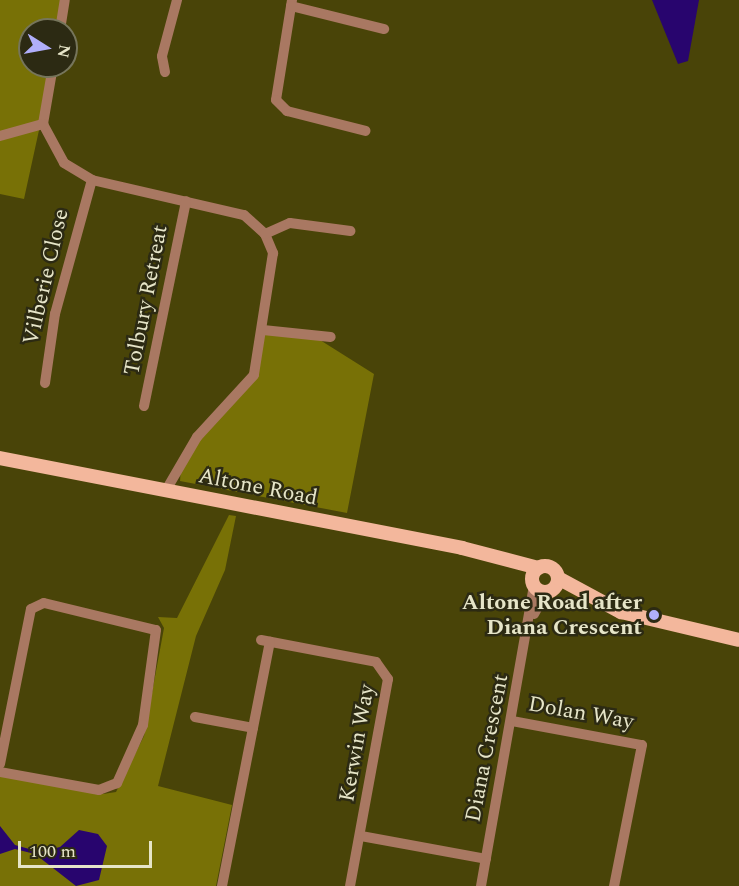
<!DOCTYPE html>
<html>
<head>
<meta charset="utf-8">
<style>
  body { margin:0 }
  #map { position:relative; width:739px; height:886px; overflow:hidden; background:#494408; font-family:Spectral,serif }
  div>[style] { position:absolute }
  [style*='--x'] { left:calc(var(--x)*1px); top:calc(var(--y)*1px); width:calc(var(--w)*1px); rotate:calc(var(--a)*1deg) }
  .green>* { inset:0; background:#787106 }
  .water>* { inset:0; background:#28056e }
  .minor>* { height:10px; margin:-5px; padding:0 5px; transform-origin:5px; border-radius:5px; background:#a97862 }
  .major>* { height:14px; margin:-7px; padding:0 7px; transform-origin:7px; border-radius:7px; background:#f3b79c }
  .major>.ring { margin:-7px; padding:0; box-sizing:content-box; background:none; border:14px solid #f3b79c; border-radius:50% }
  .dots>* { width:16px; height:16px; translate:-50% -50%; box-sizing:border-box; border:3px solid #2c2a13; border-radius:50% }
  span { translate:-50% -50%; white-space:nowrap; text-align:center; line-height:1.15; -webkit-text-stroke:5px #2c2a13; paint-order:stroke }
  .street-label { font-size:22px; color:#e6e5c8 }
  .poi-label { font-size:22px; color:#e6e5c8; font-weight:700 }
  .right { translate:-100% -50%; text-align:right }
  .north { position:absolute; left:18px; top:18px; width:60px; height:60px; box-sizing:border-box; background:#2c2a13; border:2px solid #76755b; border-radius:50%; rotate:101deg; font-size:16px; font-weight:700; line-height:24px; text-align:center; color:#e6e5c8 }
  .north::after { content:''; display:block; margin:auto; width:21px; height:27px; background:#b0aefa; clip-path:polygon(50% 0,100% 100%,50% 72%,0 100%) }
  .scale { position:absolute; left:18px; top:841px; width:134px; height:27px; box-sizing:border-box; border:3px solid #e6e5c8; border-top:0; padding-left:8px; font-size:18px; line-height:21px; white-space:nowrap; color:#e6e5c8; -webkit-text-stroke:4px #2c2a13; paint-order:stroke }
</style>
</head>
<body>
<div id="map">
  <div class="green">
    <i style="clip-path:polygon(0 0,65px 0,60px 30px,30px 30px,30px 66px,53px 66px,24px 199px,0 194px)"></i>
    <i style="clip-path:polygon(263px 330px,320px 340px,374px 374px,347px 513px,180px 481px,181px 467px,197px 437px,248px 385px)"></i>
    <i style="clip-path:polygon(229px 515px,236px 516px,225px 570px,196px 636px,158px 786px,232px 805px,216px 886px,0 886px,0 776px,103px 794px,116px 792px,144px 736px,164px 628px,158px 617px,177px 618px)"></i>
  </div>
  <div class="water">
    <i style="clip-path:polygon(652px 0,699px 0,688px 61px,678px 64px)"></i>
    <i style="clip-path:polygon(0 826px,15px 845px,40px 852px,60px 847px,79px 830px,98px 834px,107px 846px,99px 880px,76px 886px,35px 854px,15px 849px,0 854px)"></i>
  </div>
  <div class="minor">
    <i style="--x:292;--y:0;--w:101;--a:99.1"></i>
    <i style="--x:276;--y:100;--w:16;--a:45"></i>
    <i style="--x:287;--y:111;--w:81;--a:14.2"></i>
    <i style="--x:291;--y:6;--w:96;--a:13.9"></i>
    <i style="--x:60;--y:30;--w:30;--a:-81"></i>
    <i style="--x:53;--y:66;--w:59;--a:99.8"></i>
    <i style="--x:43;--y:124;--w:44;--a:61.7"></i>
    <i style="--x:64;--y:163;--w:33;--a:31"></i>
    <i style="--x:92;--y:180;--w:156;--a:13"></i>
    <i style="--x:244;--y:215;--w:28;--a:42"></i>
    <i style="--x:265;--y:234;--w:21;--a:67"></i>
    <i style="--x:273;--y:253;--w:123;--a:98.9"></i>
    <i style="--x:254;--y:375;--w:84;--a:132.6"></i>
    <i style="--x:197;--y:437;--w:61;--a:120.3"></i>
    <i style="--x:165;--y:72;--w:16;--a:-101"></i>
    <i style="--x:162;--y:56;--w:58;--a:-75"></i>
    <i style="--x:0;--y:136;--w:45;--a:-15.6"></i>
    <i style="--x:265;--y:234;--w:27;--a:-24"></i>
    <i style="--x:290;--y:223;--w:61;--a:7.6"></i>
    <i style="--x:263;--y:330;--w:68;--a:5.9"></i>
    <i style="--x:45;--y:383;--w:70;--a:-81.8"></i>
    <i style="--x:55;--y:314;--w:139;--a:-74.6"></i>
    <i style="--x:144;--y:406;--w:209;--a:-78.4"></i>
    <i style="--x:534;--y:614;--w:25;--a:-61"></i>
    <i style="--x:261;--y:640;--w:117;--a:10.8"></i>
    <i style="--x:376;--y:662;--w:21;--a:55"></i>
    <i style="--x:388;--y:679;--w:210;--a:100.4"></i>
    <i style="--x:195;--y:717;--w:59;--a:10.7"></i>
    <i style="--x:512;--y:721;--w:132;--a:10.5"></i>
    <i style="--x:642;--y:745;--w:144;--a:101.2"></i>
    <i style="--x:0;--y:764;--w:158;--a:-78.7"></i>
    <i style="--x:31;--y:609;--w:14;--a:-25"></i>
    <i style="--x:44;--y:603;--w:115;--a:13.6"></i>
    <i style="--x:156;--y:630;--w:96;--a:97.8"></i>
    <i style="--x:143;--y:725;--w:64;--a:114.1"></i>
    <i style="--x:117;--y:783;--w:19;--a:159"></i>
    <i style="--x:99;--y:790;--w:101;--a:-169.7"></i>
    <i style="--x:361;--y:836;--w:127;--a:10.4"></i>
    <i style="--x:222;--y:886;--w:249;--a:-78.9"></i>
    <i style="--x:481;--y:886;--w:306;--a:-80"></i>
  </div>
  <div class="major">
    <i style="--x:0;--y:458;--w:471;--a:11"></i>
    <i style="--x:462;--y:548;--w:79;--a:14.7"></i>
    <i class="ring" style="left:532px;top:566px;width:12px;height:12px"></i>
    <i style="--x:558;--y:578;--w:72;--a:28.4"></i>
    <i style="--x:621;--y:612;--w:121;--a:13.3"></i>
  </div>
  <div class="dots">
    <i style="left:654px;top:615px;background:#b0aefa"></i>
  </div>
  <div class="street-label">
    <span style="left:46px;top:277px;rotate:-77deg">Vilberie Close</span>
    <span style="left:146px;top:300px;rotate:-79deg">Tolbury Retreat</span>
    <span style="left:258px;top:487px;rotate:11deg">Altone Road</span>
    <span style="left:581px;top:713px;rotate:10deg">Dolan Way</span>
    <span style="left:357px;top:743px;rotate:-80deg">Kerwin Way</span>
    <span style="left:487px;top:748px;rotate:-79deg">Diana Crescent</span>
  </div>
  <div class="poi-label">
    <span class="right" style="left:642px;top:615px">Altone Road after<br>Diana Crescent</span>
  </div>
  <div class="north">N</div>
  <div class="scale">100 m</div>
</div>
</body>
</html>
